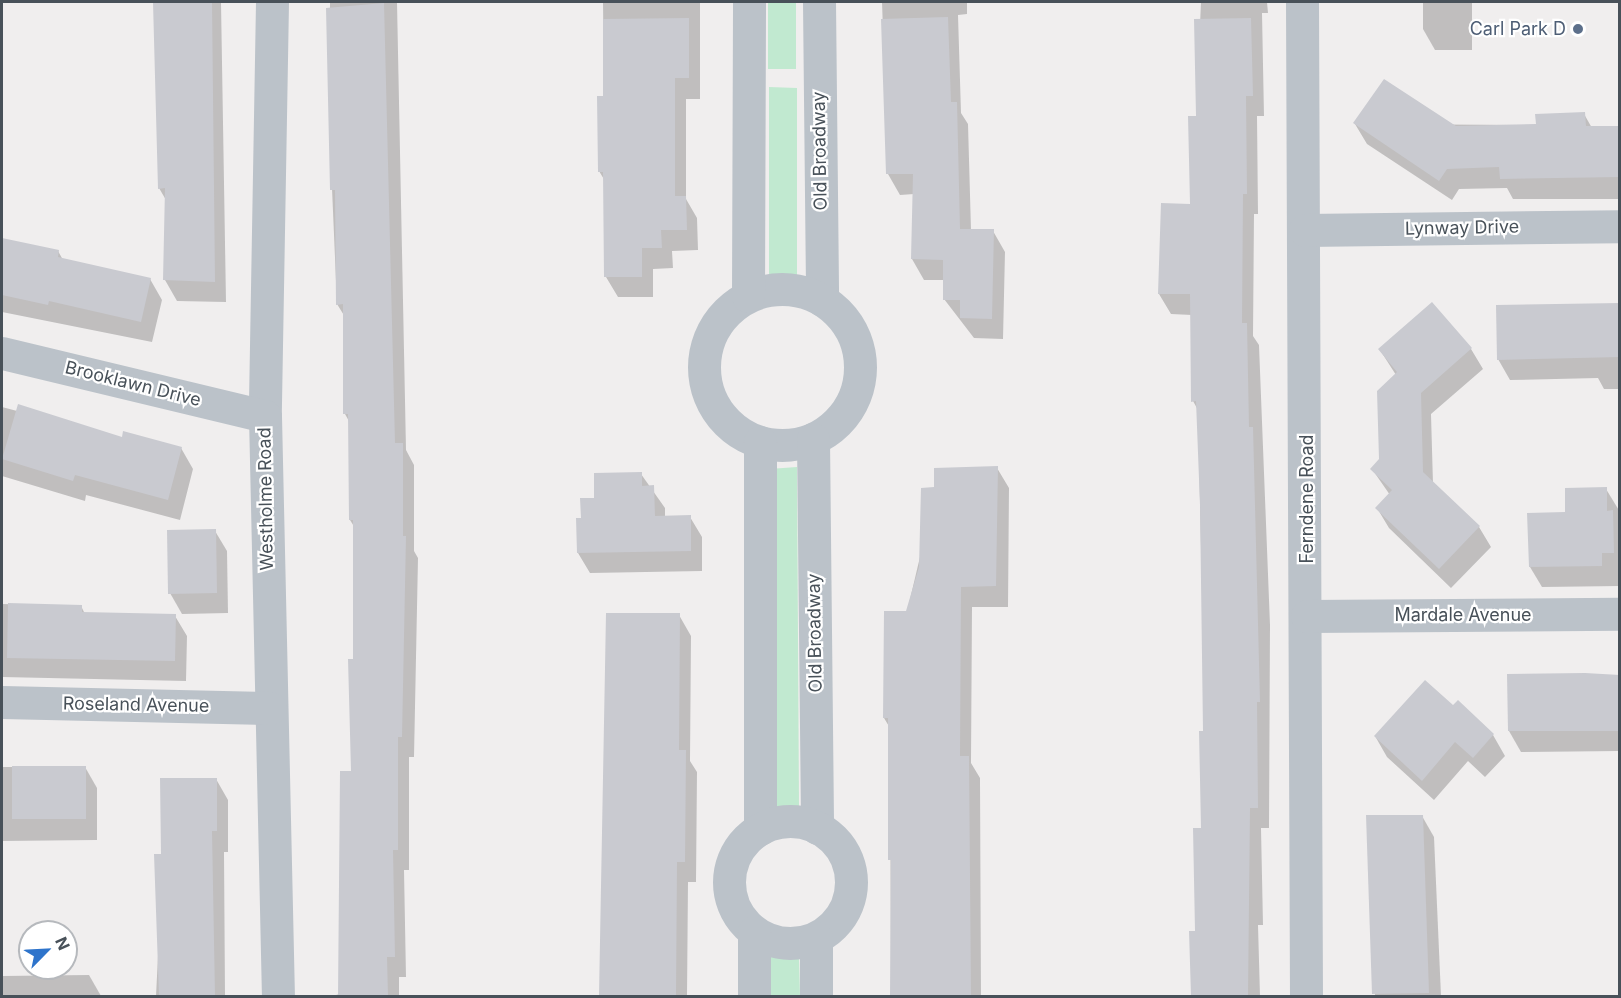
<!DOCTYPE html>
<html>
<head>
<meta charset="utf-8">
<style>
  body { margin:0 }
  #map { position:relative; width:1621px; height:998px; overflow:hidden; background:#f0eeee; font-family:Inter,sans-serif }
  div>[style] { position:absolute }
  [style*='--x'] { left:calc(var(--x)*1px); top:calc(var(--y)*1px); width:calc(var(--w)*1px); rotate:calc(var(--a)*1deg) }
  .green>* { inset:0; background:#c1e9d0 }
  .shadow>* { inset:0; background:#0003 }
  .building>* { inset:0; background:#c9cad0 }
  .street>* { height:33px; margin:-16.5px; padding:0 16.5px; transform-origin:16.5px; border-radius:16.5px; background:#bbc2c9 }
  .street>.ring { margin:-16.5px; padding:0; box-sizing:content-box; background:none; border:33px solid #bbc2c9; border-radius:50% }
  .dots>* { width:16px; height:16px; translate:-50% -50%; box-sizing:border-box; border:3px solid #fff; border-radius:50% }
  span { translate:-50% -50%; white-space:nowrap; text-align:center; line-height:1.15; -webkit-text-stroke:4.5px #fff; paint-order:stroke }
  .service-label { font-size:18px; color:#4e5e75 }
  .right { translate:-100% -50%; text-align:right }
  .street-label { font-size:18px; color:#485159 }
  .frame { position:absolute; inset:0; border:3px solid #485159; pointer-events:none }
  .north { position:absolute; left:18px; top:920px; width:60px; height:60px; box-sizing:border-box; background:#fff; border:2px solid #b6b9bd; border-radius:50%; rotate:66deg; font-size:16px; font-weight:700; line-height:24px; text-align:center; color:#485159 }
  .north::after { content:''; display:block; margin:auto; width:21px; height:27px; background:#2e74cb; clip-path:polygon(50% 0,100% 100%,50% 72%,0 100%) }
</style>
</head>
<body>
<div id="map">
  <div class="green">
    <i style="clip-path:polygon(768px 2px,796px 2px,796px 69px,768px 69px)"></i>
    <i style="clip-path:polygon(769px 87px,797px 88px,797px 281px,769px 282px)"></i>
    <i style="clip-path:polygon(797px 467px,799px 806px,769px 809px,769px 469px)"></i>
    <i style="clip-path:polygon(770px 951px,799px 956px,800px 996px,771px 996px)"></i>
  </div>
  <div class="shadow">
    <i style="clip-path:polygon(155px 2px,221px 2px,226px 302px,177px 301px,165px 280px,166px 200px,159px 188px)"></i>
    <i style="clip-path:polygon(330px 2px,397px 2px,406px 450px,414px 465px,414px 551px,418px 558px,414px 757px,409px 757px,409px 870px,404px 870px,406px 977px,399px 977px,399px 996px,332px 996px,340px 994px,352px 773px,355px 528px,350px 520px,350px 423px,345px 414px,345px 317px,337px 304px,329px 119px)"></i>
    <i style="clip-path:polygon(603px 2px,700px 2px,700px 99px,686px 99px,686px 199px,697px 218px,698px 250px,672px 251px,673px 268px,653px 269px,653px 297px,618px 297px,606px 277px,605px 181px,599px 171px,604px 97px)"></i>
    <i style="clip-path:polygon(882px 2px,967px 2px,967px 14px,958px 15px,961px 113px,968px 124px,971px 230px,993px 231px,1005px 252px,1003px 339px,974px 338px,944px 299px,945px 280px,924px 280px,912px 259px,914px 194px,900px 195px,888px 174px)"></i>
    <i style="clip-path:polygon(1201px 2px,1267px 2px,1268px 13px,1262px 13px,1264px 116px,1257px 116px,1258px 214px,1254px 214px,1253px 336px,1259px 345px,1270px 625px,1269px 828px,1261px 828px,1263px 925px,1258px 925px,1260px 996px,1193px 996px,1191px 933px,1197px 932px,1205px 732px,1198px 410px,1193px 401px,1192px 315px,1171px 314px,1159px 294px,1192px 205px)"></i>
    <i style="clip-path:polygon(1423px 2px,1472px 2px,1472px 50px,1435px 50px,1423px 29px)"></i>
    <i style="clip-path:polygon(1584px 114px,1592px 128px,1620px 127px,1620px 199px,1513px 199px,1507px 188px,1459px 189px,1452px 200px,1367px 144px,1355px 124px,1537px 125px)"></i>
    <i style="clip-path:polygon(2px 239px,58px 251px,63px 260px,150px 279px,162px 300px,152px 342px,2px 312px)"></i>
    <i style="clip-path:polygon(1620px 304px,1620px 389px,1604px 389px,1598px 378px,1510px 380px,1498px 359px)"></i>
    <i style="clip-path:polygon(1471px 349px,1483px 369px,1431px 414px,1433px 484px,1479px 527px,1491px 547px,1451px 588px,1389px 528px,1377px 508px,1390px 495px,1372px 469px,1380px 460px,1396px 375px,1380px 350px)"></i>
    <i style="clip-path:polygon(2px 407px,123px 439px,181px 448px,193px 469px,180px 520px,86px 495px,85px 501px,2px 476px)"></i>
    <i style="clip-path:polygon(997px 468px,1009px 488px,1008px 607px,972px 607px,971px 763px,980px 778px,981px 996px,891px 996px,890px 728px,884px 718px,885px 612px,907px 612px,936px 489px)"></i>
    <i style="clip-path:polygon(641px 474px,665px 508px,665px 517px,690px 517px,702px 537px,702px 571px,590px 573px,578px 553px,583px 519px,596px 500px)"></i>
    <i style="clip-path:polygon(1606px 489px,1620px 512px,1620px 586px,1542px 587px,1530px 567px)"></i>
    <i style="clip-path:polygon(215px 531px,227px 551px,228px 613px,182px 614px,170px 593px)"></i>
    <i style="clip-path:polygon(2px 604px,81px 606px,85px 614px,175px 616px,187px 636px,186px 681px,2px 677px)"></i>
    <i style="clip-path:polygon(679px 615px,691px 636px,690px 761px,697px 772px,696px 882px,688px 882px,687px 996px,602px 996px,601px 948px)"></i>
    <i style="clip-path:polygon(1620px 677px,1620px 751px,1521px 752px,1509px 731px)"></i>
    <i style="clip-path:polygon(1453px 707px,1493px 735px,1505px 756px,1485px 777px,1468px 761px,1434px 800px,1387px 757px,1375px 736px)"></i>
    <i style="clip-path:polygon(2px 767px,85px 767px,97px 788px,97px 840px,2px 841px)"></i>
    <i style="clip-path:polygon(216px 779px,228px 800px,228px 852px,224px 852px,225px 996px,156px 996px,163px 855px)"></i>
    <i style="clip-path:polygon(1422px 816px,1434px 837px,1441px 996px,1375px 996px,1367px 817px)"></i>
    <i style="clip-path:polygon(89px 975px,101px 996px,2px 996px,2px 976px)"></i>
  </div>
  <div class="building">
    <i style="clip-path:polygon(153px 2px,212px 2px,215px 282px,163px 280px,165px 188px,158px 189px)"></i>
    <i style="clip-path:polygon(384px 3px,395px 443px,403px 443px,403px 536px,406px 536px,402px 737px,398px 737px,398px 850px,393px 850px,395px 957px,387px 957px,388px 996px,338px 996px,340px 771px,351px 771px,348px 659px,353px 659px,353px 520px,349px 520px,348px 414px,343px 414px,343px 304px,336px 305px,335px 190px,330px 190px,326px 8px)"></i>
    <i style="clip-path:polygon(948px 17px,951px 102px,957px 102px,960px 229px,994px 229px,992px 319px,960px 318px,960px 300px,943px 300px,943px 260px,911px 259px,913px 174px,886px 174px,881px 19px)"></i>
    <i style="clip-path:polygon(689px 18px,689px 78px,675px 78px,675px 196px,686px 196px,687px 230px,661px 230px,662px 248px,642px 248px,642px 277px,604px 277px,603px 172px,598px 172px,597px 96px,603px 96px,603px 19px)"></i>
    <i style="clip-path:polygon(1251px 18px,1253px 96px,1246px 96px,1247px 194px,1243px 194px,1242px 323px,1247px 323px,1249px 427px,1253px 427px,1260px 702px,1257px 702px,1258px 808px,1250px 808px,1248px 996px,1191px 996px,1189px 931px,1195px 931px,1193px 828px,1201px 828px,1199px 731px,1203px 731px,1200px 505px,1196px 401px,1191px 402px,1190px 294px,1158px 294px,1161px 203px,1190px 204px,1188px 116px,1196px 116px,1194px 19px)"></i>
    <i style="clip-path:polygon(1384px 79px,1456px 126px,1536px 124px,1535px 114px,1585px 112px,1586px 126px,1620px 126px,1620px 177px,1500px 179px,1499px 167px,1447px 169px,1439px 181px,1353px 123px)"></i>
    <i style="clip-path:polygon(2px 238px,59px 250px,58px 257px,151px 278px,141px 322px,49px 301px,48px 305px,2px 295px)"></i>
    <i style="clip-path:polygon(1432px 302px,1472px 348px,1421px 393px,1423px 472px,1480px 526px,1439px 569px,1375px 508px,1392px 490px,1370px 469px,1379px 459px,1377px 391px,1397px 372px,1378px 349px)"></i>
    <i style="clip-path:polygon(1620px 303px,1620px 357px,1497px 360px,1496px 305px)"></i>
    <i style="clip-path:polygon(18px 404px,122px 437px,123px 431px,182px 447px,168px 500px,75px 475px,73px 481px,2px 459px)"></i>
    <i style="clip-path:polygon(998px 466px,996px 586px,961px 587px,960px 756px,969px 756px,971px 996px,890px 996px,891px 860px,888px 860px,888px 718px,883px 718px,884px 611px,906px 611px,919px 567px,921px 488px,934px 487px,934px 468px)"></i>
    <i style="clip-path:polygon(642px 472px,642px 486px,654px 485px,655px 516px,691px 515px,691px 551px,577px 553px,576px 518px,581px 518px,580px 498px,594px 498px,594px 473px)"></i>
    <i style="clip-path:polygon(1607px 487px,1607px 511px,1613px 510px,1614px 553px,1602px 553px,1602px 566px,1529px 567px,1527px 513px,1565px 512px,1565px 488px)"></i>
    <i style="clip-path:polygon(216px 529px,217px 593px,168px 594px,167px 530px)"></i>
    <i style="clip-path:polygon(8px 603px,82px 605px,82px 612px,176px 614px,175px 661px,7px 658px)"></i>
    <i style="clip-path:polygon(606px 613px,680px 613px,679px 750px,686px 750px,685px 862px,677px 862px,676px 996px,599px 996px)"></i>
    <i style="clip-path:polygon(1585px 673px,1620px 675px,1620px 731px,1508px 731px,1507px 674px)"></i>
    <i style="clip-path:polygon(1425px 680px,1453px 705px,1458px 700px,1494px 734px,1473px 758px,1455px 742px,1422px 781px,1374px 736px)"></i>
    <i style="clip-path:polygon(12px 766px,86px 766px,86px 819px,12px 819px)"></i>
    <i style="clip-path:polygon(160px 778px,217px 778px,217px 831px,212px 831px,215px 996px,159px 996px,154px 854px,161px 854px)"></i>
    <i style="clip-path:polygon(1366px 815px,1423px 815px,1429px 993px,1372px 994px)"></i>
  </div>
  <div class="street">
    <i style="--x:272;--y:2;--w:414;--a:91"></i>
    <i style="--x:265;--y:416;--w:580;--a:88.72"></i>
    <i style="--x:819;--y:2;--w:298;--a:89.4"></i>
    <i style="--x:1302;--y:2;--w:994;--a:89.77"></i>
    <i style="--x:1305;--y:230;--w:315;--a:-0.7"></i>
    <i class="ring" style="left:704px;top:289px;width:123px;height:123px"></i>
    <i style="--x:748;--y:296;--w:294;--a:-89.8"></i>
    <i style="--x:2;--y:353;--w:270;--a:13.5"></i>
    <i style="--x:813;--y:439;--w:389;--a:89.4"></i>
    <i style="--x:760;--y:442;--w:387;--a:90"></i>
    <i style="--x:1307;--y:616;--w:313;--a:-0.4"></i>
    <i style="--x:2;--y:702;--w:268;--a:1.3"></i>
    <i class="ring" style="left:729px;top:821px;width:89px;height:89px"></i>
    <i style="--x:816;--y:938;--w:58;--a:90"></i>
    <i style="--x:754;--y:996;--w:64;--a:-90"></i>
  </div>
  <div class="dots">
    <i style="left:1578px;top:29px;background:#5c6f8a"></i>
  </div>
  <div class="service-label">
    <span class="right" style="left:1566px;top:29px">Carl Park D</span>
  </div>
  <div class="street-label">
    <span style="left:820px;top:151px;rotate:-91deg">Old Broadway</span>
    <span style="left:1462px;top:228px;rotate:-1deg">Lynway Drive</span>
    <span style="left:133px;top:384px;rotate:14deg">Brooklawn Drive</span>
    <span style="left:266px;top:499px;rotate:-91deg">Westholme Road</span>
    <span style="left:1307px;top:499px;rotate:-90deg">Ferndene Road</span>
    <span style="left:1463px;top:615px">Mardale Avenue</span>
    <span style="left:815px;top:633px;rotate:-91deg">Old Broadway</span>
    <span style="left:136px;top:705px;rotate:1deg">Roseland Avenue</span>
  </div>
  <div class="frame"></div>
  <div class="north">N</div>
</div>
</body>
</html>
